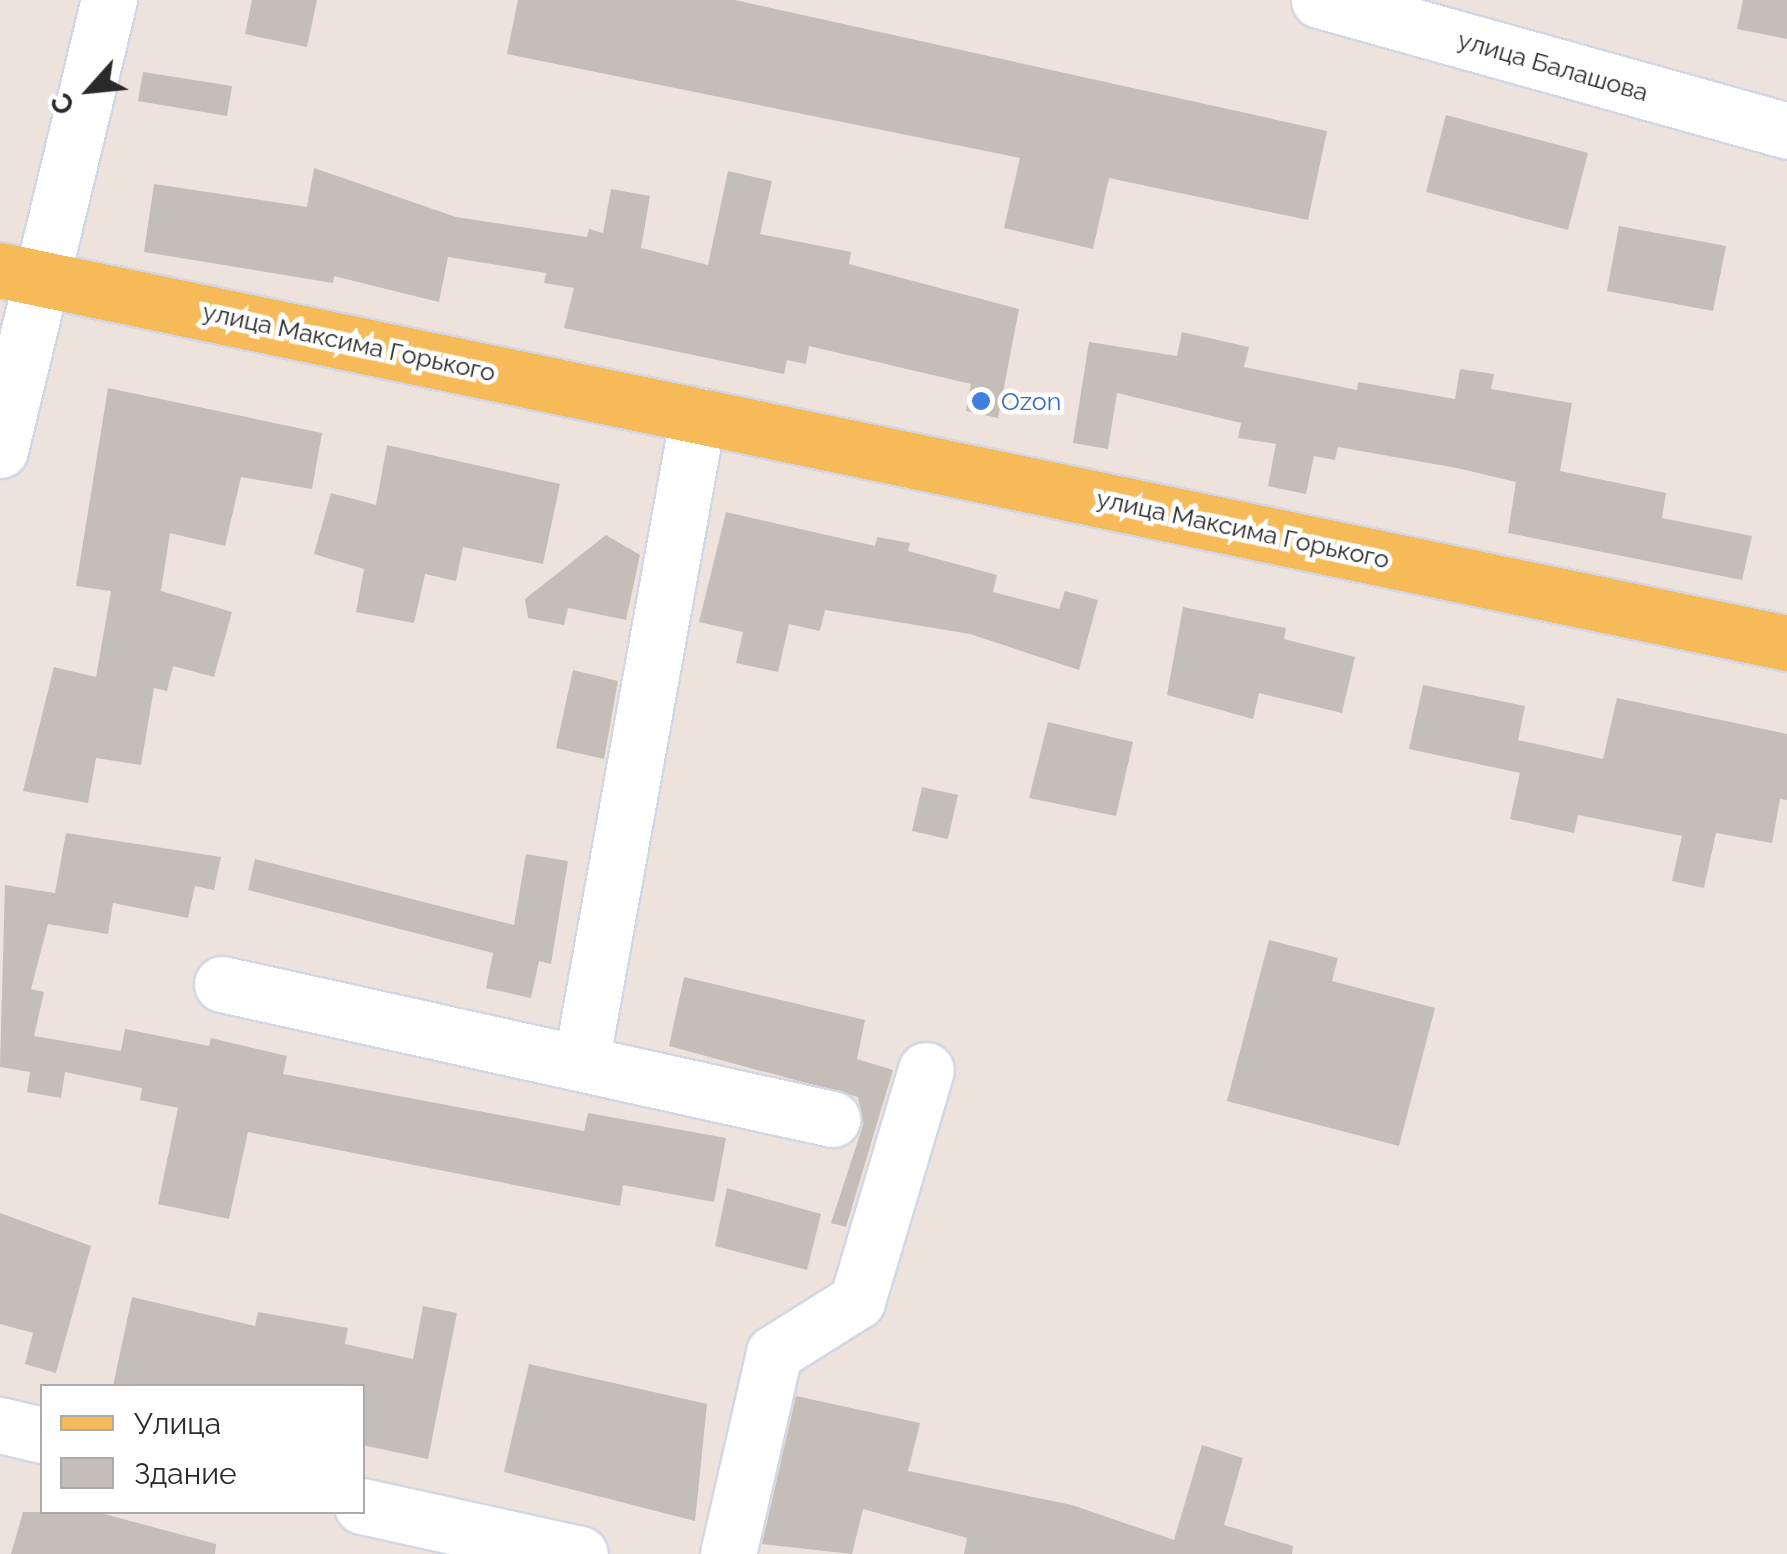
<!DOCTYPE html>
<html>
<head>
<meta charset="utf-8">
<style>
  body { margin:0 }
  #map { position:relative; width:1787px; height:1554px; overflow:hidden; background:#ede3dc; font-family:Raleway,sans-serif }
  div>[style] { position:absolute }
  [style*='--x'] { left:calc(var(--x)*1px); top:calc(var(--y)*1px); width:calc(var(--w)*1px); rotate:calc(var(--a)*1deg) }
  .building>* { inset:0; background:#c5bdb8 }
  .roads { filter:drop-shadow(2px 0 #d1d7e4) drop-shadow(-2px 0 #d1d7e4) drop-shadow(0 2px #d1d7e4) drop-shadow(0 -2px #d1d7e4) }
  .minor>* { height:55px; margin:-27.5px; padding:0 27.5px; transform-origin:27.5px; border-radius:27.5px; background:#fff }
  .major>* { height:55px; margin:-27.5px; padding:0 27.5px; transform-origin:27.5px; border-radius:27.5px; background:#f6ba58 }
  .dots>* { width:28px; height:28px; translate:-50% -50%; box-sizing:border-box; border:5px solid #fff; border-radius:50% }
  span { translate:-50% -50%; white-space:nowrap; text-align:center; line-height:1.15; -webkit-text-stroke:9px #fff; paint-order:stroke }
  .street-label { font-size:25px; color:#2a2a2a }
  .shop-label { font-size:25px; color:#366cbe }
  .left { translate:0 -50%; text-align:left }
  .legend { position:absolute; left:40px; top:1384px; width:325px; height:130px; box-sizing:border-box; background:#fff; border:2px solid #aaa; margin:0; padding:12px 18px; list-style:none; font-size:30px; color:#2a2a2a }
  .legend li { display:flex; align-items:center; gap:20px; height:50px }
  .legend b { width:50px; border:2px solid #aaa }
  .north { position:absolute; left:40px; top:40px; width:100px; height:100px; -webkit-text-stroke:8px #fff; paint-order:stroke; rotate:243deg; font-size:28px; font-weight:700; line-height:40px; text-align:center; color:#2a2a2a }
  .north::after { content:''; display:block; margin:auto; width:35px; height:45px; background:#2a2a2a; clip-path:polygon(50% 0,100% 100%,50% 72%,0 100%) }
</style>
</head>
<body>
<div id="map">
  <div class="building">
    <i style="clip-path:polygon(252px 0,317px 0,307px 47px,245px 34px)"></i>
    <i style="clip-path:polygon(518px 0,735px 0,1327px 131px,1308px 220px,1109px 178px,1093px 249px,1004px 228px,1020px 158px,507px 54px)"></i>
    <i style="clip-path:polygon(1743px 0,1787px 0,1787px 39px,1737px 29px)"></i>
    <i style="clip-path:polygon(143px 72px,232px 86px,227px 116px,138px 101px)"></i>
    <i style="clip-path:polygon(1446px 115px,1588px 153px,1568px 230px,1426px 192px)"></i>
    <i style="clip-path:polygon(314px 168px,456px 217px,587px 237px,589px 229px,603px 233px,611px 189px,650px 196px,641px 248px,708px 265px,728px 171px,772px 181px,760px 234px,851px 252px,849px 264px,1019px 309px,998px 418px,966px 411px,971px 384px,809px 346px,806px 364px,787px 360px,784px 374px,564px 328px,574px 288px,544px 283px,546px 273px,448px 257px,439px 302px,334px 276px,333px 283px,144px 252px,154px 184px,307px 207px)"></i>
    <i style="clip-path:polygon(1619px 226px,1726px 246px,1713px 311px,1607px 291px)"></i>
    <i style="clip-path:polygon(1182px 332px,1249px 347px,1244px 367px,1357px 390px,1358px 382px,1455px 399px,1460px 369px,1494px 374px,1491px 389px,1572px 403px,1560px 471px,1666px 493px,1662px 518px,1752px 536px,1742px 580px,1508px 533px,1516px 482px,1457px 468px,1338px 447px,1335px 460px,1314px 456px,1306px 494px,1268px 486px,1276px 444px,1238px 438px,1241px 423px,1117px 393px,1108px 449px,1073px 443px,1089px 342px,1177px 356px)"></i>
    <i style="clip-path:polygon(108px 388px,322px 433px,312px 489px,241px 477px,225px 546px,170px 533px,161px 591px,232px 612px,214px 677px,173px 666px,167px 691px,154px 688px,141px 765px,96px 758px,88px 803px,23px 791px,54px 667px,96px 677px,111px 591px,76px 586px)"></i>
    <i style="clip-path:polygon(387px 445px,560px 484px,543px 564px,463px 547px,456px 581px,425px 574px,414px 623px,356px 612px,364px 569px,314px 554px,331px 493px,376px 505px)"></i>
    <i style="clip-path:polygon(726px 512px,875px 546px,877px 537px,910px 543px,908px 551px,997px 575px,993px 592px,1059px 609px,1065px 591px,1098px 600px,1079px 670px,970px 634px,825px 610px,820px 631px,789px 624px,778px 672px,736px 663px,743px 632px,699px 622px)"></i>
    <i style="clip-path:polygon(606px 535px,640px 555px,626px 620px,568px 608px,564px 625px,528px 618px,525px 599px)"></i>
    <i style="clip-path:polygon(1183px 607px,1286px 628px,1284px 639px,1355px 657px,1342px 713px,1259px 693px,1253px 719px,1167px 695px)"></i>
    <i style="clip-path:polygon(573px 670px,618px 681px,604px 759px,556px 748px)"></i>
    <i style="clip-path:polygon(1423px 685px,1525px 706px,1518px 740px,1603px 759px,1617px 698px,1787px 734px,1787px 800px,1780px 799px,1772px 843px,1716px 833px,1704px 888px,1672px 881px,1682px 836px,1578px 815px,1574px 833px,1510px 819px,1520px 773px,1409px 749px)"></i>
    <i style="clip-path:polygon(1048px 722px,1133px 742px,1116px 816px,1029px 798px)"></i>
    <i style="clip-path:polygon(922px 787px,958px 795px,948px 839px,912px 831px)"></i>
    <i style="clip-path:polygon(66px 833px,221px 857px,214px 890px,195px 886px,188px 918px,113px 903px,108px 934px,48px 924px,31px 989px,44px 992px,34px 1036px,121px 1051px,125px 1029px,209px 1046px,211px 1038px,287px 1056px,283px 1074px,584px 1131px,588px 1113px,726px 1138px,714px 1202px,623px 1185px,620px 1206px,248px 1132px,229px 1219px,158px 1204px,178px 1108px,140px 1100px,142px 1088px,65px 1072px,61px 1098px,27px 1092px,30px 1072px,0 1067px,5px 885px,55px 893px)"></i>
    <i style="clip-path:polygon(526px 854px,568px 861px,551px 964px,539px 961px,531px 998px,486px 988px,493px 953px,248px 890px,255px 859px,514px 925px)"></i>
    <i style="clip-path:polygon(1269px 940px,1338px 958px,1332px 981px,1435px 1008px,1399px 1146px,1227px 1101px)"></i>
    <i style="clip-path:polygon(684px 977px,865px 1020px,857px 1059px,893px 1070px,846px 1227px,831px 1223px,863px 1125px,858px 1097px,669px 1046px)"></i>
    <i style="clip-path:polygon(727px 1188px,821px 1214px,807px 1270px,715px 1246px)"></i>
    <i style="clip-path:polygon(0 1213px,91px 1246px,56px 1373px,25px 1364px,33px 1333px,0 1324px)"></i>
    <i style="clip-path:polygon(132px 1297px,255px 1326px,258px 1312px,348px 1328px,345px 1344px,413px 1359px,423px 1306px,457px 1313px,428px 1459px,362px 1445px,362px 1386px,113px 1386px)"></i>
    <i style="clip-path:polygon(529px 1364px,707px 1404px,695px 1521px,504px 1472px)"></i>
    <i style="clip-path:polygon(796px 1396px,920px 1423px,908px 1471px,1072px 1505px,1174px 1540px,1202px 1445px,1243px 1458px,1224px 1525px,1293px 1546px,1292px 1554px,964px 1554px,967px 1538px,863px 1509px,852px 1554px,762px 1544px)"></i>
    <i style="clip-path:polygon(23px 1512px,97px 1512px,216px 1544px,215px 1554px,11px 1554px)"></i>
  </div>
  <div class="roads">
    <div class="minor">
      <i style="--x:1319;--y:0;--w:486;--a:15.6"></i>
      <i style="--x:0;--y:450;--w:463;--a:-76.4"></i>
      <i style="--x:222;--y:984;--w:625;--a:12.48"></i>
      <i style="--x:581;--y:1063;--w:658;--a:-79.77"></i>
      <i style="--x:0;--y:1425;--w:43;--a:13.4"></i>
      <i style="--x:362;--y:1506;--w:223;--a:12.4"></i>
      <i style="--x:728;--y:1554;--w:206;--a:-77.1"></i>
      <i style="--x:774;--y:1353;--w:98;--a:-32.1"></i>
      <i style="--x:857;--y:1301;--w:241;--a:-73.4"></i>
    </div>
    <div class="major">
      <i style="--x:0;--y:270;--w:1826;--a:11.79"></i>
    </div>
  </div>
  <div class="dots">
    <i style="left:981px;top:401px;background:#3f7fe0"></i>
  </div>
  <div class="street-label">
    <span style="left:1553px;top:66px;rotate:16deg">улица Балашова</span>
    <span style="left:349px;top:342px;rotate:12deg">улица Максима Горького</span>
    <span style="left:1243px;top:529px;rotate:12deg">улица Максима Горького</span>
  </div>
  <div class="shop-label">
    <span class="left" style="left:1001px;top:401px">Ozon</span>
  </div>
  <ul class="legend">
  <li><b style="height:12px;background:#f6ba58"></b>Улица</li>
  <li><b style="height:28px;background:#c5bdb8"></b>Здание</li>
  </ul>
  <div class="north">С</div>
</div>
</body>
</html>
